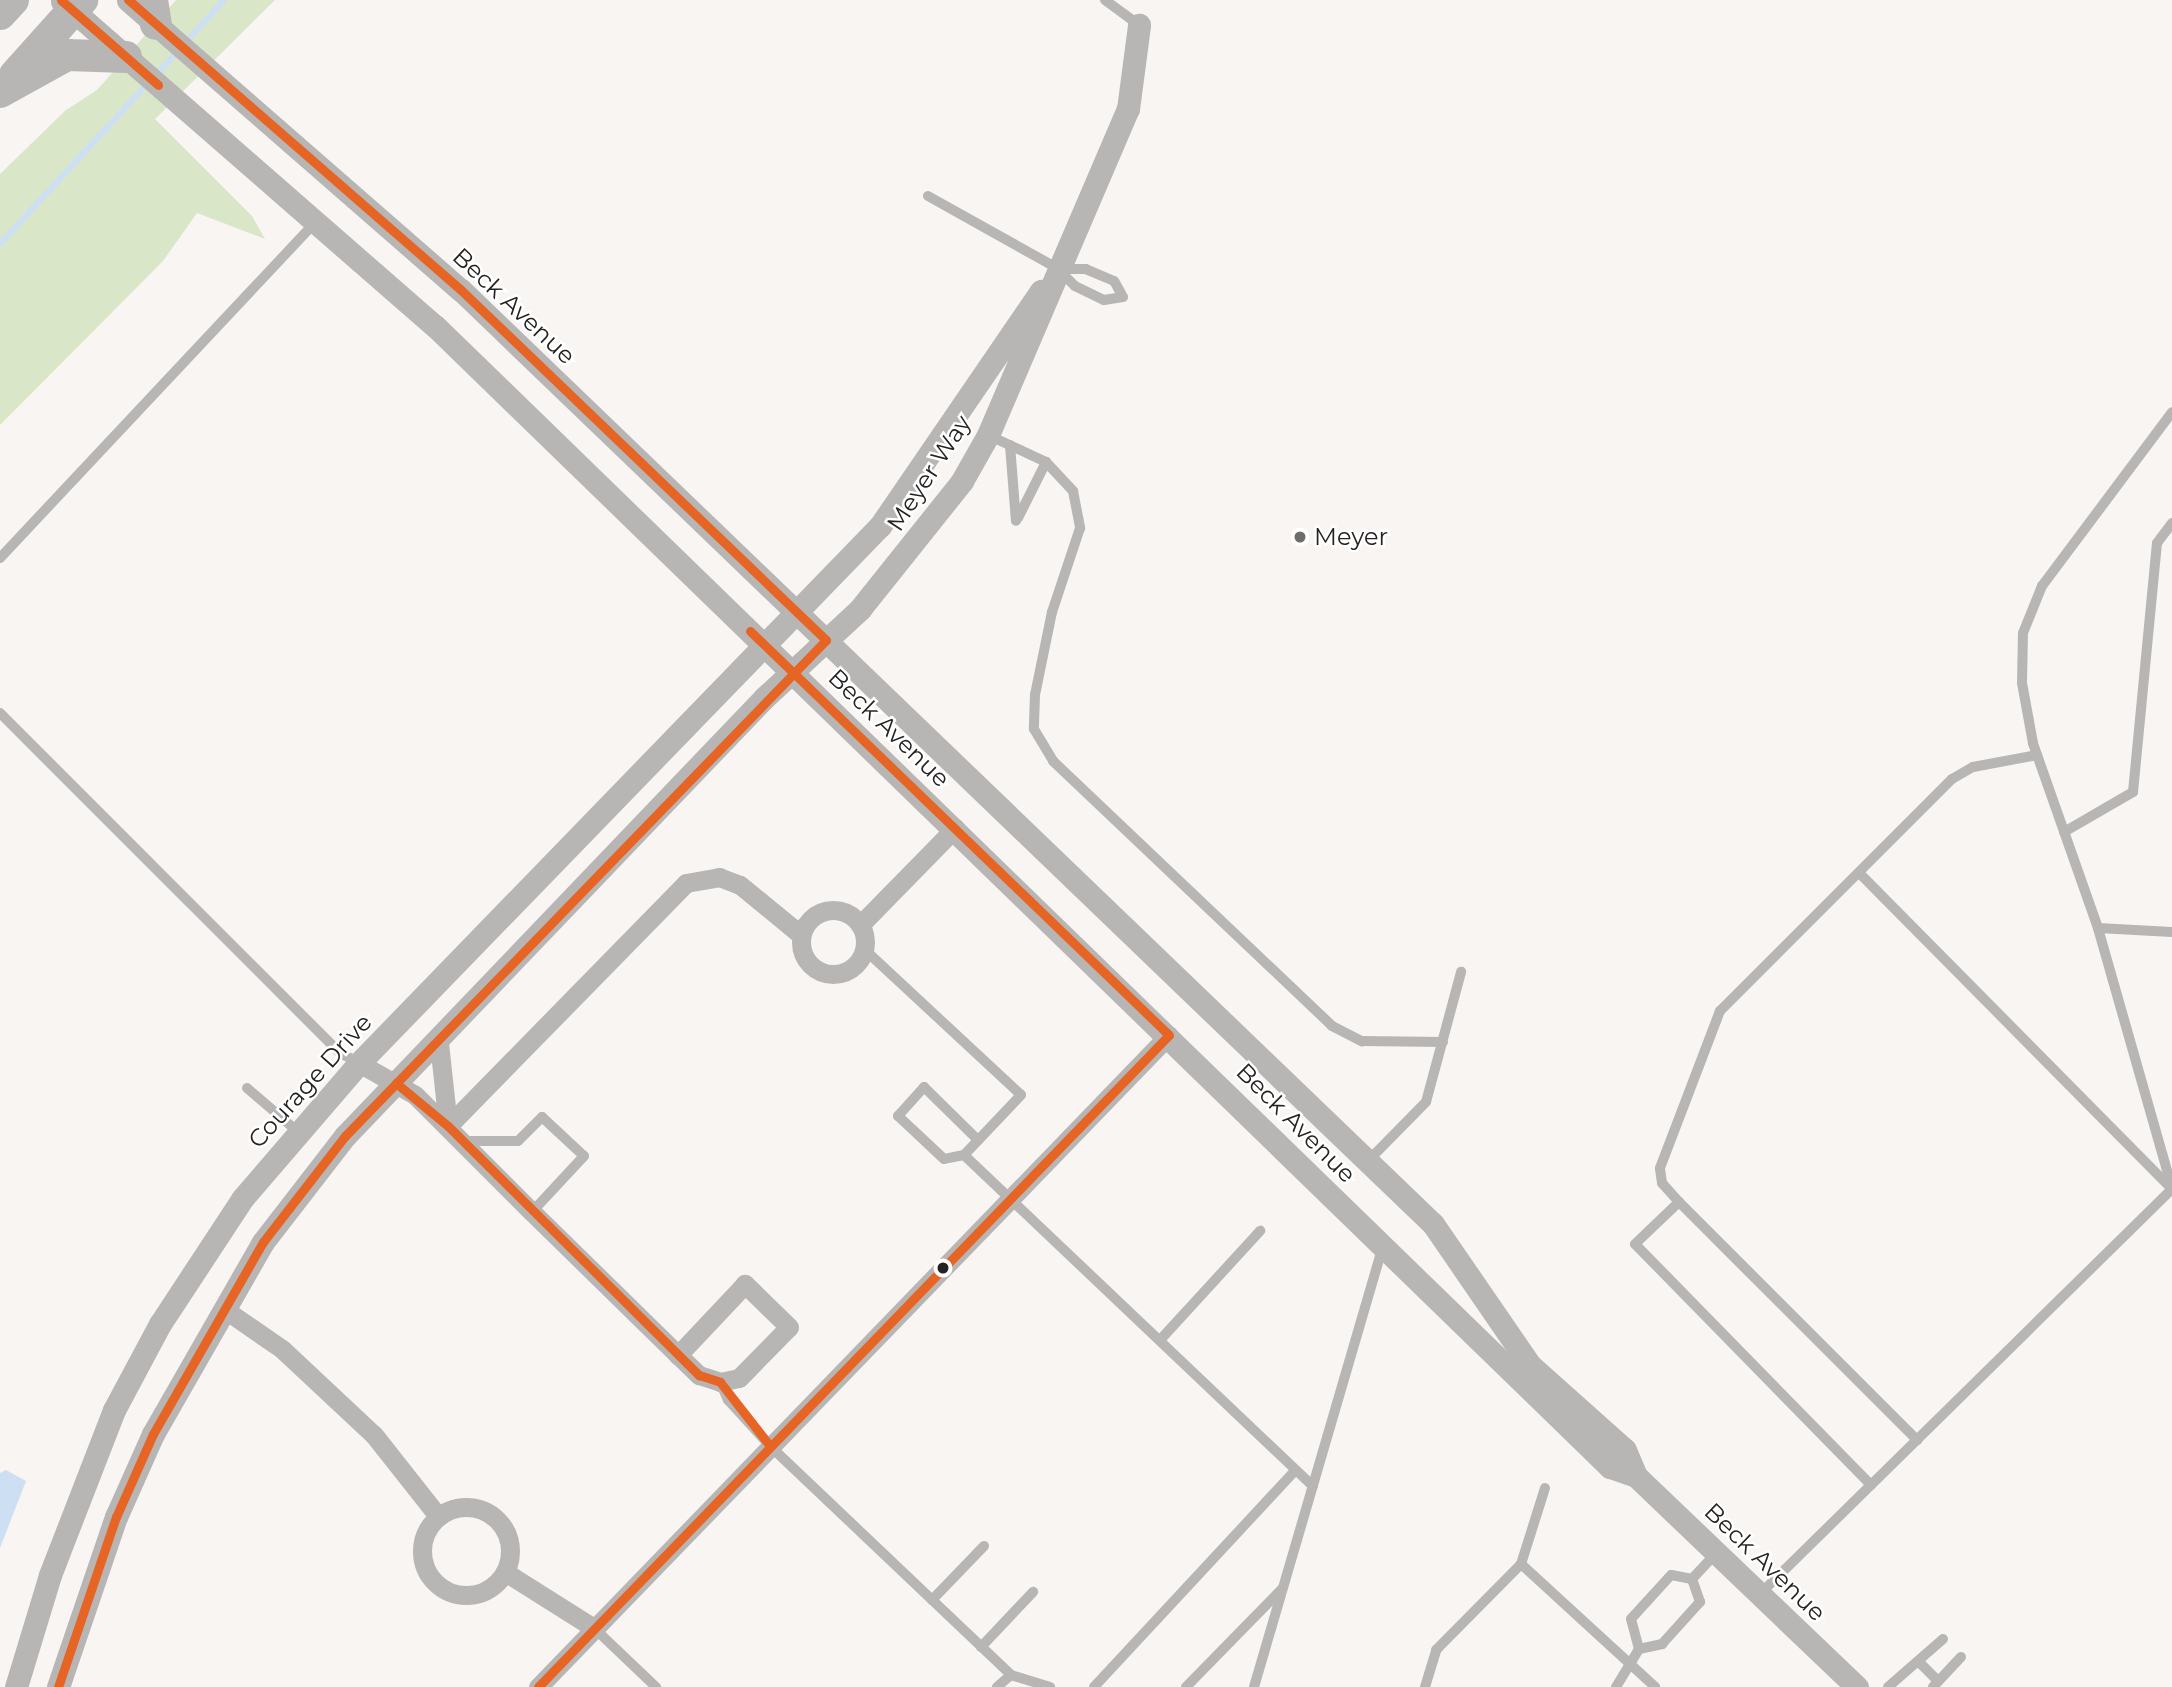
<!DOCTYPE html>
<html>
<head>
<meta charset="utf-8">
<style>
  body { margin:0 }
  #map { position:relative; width:2172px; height:1687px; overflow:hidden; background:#f8f5f2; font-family:Montserrat,sans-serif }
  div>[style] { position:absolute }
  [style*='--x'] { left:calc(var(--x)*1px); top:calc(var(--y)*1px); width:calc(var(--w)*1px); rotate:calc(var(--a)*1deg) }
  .green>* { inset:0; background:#d9e6c7 }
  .water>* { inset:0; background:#cddff3 }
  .stream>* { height:6px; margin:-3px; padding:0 3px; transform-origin:3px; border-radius:3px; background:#cddff3 }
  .service>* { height:10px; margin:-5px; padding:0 5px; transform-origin:5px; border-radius:5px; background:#b7b6b5 }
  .minor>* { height:19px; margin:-9.5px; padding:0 9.5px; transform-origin:9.5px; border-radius:9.5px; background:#b7b6b5 }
  .minor>.ring { margin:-9.5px; padding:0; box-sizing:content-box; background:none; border:19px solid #b7b6b5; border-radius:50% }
  .tertiary>* { height:23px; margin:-11.5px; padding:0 11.5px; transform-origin:11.5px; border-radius:11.5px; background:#b7b6b5 }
  .trunk>* { height:32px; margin:-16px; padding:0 16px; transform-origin:16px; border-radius:16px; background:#b7b6b4 }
  .bus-1>* { height:9px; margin:-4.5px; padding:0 4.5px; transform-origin:4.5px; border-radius:4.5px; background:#e66424 }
  .dots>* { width:19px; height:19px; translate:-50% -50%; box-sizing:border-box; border:4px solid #fff; border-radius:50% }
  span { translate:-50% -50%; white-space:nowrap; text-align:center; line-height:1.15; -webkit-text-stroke:5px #fff; paint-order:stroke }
  .street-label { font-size:24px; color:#252322 }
  .poi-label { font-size:24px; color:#252322 }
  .left { translate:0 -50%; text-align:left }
</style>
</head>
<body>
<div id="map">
  <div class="green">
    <i style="clip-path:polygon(176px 0,275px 0,155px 119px,252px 216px,265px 239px,197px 213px,163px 261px,0 425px,0 174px,66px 110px,97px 90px)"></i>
  </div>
  <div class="water">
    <i style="clip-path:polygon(6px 1470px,26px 1481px,0 1548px,0 1473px)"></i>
  </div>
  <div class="stream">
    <i style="--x:156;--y:75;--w:101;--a:-47.8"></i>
    <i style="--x:0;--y:244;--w:219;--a:-47.4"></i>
  </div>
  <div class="service">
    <i style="--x:1105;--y:0;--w:42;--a:36.3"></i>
    <i style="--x:928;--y:196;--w:148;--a:29.2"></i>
    <i style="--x:1057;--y:268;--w:25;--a:45"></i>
    <i style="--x:1075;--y:286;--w:32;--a:26"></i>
    <i style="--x:1104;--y:300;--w:19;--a:-9"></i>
    <i style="--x:1123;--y:297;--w:18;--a:-119"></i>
    <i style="--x:1114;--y:281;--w:30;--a:-157"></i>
    <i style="--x:1086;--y:269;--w:25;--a:180"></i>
    <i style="--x:988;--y:435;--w:64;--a:25"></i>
    <i style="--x:1046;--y:462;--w:40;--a:47"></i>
    <i style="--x:1073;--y:491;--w:38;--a:79"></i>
    <i style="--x:1080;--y:528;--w:89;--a:108.4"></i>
    <i style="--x:1052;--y:612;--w:85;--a:101.6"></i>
    <i style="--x:1035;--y:695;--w:34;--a:92"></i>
    <i style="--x:1034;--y:729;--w:37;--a:59"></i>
    <i style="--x:1053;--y:761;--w:385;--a:43.5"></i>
    <i style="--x:1332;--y:1026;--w:34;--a:27"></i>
    <i style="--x:1362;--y:1041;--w:81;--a:0.7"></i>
    <i style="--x:1010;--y:445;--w:76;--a:85.5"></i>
    <i style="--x:1018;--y:518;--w:63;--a:-63.4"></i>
    <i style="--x:0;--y:558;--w:461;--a:-46.8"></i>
    <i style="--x:0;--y:713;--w:481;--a:45"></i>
    <i style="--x:340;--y:1053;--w:20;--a:27"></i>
    <i style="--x:2064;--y:832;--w:80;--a:-30.1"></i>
    <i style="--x:2133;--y:792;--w:250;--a:-84.5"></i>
    <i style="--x:2157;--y:543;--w:25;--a:-53"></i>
    <i style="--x:2098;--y:928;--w:74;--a:3.1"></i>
    <i style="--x:864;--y:949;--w:214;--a:42.9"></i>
    <i style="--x:1021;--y:1095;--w:83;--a:133.5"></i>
    <i style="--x:964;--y:1155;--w:481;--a:43.5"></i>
    <i style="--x:247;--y:1088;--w:66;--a:40.7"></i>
    <i style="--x:464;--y:1141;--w:54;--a:0"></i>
    <i style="--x:518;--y:1141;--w:34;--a:-45"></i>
    <i style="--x:542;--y:1117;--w:57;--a:42.9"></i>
    <i style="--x:584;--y:1156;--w:76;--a:132.9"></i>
    <i style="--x:964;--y:1155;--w:20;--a:169"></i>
    <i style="--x:944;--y:1159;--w:63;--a:-136.9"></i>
    <i style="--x:898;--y:1116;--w:39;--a:-48"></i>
    <i style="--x:924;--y:1087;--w:76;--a:44.5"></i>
    <i style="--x:1368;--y:1161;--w:83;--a:-45.5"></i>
    <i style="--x:1426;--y:1102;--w:135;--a:-74.9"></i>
    <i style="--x:2172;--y:1188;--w:270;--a:-105.9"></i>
    <i style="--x:2098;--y:928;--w:196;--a:-109.4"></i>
    <i style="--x:2033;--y:743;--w:61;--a:-100.4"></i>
    <i style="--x:2022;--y:683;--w:50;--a:-88.9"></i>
    <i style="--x:2023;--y:633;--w:51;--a:-68"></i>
    <i style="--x:2042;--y:586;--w:217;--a:-53.2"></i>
    <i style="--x:1679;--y:1202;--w:337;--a:45"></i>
    <i style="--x:1161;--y:1339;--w:147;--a:-47.5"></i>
    <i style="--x:720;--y:1382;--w:20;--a:66"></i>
    <i style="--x:728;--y:1400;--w:62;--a:47.6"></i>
    <i style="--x:770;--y:1446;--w:332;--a:43.5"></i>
    <i style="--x:1011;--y:1675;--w:41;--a:17.1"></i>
    <i style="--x:1871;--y:1485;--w:337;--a:-134.4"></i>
    <i style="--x:1635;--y:1244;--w:61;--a:-43.7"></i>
    <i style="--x:1679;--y:1202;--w:25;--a:-132"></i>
    <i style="--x:1662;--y:1183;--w:15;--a:-98"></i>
    <i style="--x:1660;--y:1168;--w:168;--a:-69.1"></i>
    <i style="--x:1720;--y:1011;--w:328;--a:-45"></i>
    <i style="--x:1952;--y:779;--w:24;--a:-30"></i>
    <i style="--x:1973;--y:767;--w:65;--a:-10.6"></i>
    <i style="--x:1545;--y:1488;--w:80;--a:107.5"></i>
    <i style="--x:1521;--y:1564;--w:182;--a:42.5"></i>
    <i style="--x:1692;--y:1579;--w:35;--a:-47"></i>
    <i style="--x:1760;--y:1594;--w:578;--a:-44.51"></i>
    <i style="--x:2172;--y:1189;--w:445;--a:-134.7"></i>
    <i style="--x:932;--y:1600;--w:75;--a:-46.1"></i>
    <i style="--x:594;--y:1628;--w:86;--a:43.6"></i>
    <i style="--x:981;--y:1647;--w:76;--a:-46.6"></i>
    <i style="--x:1919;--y:1662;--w:27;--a:45"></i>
    <i style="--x:997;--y:1687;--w:18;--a:-41"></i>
    <i style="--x:1094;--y:1687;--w:296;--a:-47.1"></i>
    <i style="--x:1186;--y:1687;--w:136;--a:-45.6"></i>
    <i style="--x:1254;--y:1687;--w:459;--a:-73.7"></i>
    <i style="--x:1425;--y:1687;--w:39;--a:-73"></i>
    <i style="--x:1436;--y:1650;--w:121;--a:-45.3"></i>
    <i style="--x:1616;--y:1687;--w:44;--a:-58.8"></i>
    <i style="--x:1639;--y:1649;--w:24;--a:-12"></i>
    <i style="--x:1662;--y:1644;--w:57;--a:-47.9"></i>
    <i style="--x:1700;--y:1602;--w:24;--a:-109"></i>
    <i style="--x:1692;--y:1579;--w:21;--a:-169"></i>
    <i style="--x:1671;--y:1575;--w:59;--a:132.3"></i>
    <i style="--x:1631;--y:1619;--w:31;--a:75"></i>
    <i style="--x:1888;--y:1687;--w:73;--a:-41.1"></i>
    <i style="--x:1933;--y:1687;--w:41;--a:-47"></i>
  </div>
  <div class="minor">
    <i class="ring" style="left:801px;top:910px;width:45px;height:45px"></i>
    <i style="--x:860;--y:925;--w:136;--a:-45.6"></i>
    <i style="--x:439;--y:1043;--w:83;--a:83.8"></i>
    <i style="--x:359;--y:1063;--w:64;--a:29.7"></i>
    <i style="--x:415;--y:1095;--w:165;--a:45"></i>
    <i style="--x:532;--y:1212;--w:204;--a:44.4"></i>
    <i style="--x:678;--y:1355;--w:29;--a:44"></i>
    <i style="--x:699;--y:1375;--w:22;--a:18"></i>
    <i style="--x:720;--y:1382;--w:19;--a:-12"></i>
    <i style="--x:739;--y:1378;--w:71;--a:-45.6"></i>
    <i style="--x:789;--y:1327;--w:62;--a:-135.7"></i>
    <i style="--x:745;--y:1284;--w:98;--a:133.3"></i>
    <i style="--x:448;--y:1126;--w:340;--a:-45.6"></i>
    <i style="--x:686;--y:883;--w:34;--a:-10"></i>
    <i style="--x:719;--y:877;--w:22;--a:21"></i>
    <i style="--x:740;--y:885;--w:79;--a:39.3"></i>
    <i style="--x:224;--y:1309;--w:70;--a:34.6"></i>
    <i style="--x:282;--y:1349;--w:126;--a:43.1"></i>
    <i style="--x:374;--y:1435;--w:103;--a:51.7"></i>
    <i class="ring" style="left:422px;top:1507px;width:69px;height:69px"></i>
    <i style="--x:505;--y:1572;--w:105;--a:32.2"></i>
    <i style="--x:538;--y:1687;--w:907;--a:-45.94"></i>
  </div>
  <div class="tertiary">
    <i style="--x:128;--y:0;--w:442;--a:41.1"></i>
    <i style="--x:461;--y:290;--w:1348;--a:43.86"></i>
    <i style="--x:1433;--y:1224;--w:171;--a:55.5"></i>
    <i style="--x:1530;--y:1365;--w:127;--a:41.8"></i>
    <i style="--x:1625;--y:1450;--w:28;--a:67"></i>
    <i style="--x:1636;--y:1476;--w:306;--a:43.7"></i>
    <i style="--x:62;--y:1;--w:495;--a:41.1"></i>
    <i style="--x:435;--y:326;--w:1638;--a:44.16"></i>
    <i style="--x:1610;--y:1467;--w:28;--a:19"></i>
    <i style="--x:16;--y:1687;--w:117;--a:-73.1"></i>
    <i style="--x:50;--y:1575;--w:177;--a:-68.8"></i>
    <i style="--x:114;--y:1410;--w:98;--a:-61.9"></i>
    <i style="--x:160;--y:1324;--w:149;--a:-56.7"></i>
    <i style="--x:242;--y:1199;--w:179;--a:-49.3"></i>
    <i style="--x:359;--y:1063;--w:748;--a:-45.87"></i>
    <i style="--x:880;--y:526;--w:285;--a:-55.6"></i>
    <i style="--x:58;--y:1687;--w:180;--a:-71.2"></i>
    <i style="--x:116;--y:1517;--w:91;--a:-66"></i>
    <i style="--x:153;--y:1434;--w:221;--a:-60.2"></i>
    <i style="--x:263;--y:1242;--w:134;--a:-52.3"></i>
    <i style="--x:345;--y:1136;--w:606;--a:-46.27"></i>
    <i style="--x:764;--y:698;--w:131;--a:-42.8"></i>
    <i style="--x:860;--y:609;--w:164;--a:-51.4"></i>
    <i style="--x:962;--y:481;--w:53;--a:-60.5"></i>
    <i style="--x:988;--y:435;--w:355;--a:-66.8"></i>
    <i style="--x:1128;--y:109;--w:85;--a:-82.5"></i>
  </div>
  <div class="trunk">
    <i style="--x:152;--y:0;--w:24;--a:81"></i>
    <i style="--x:0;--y:14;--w:19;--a:-47"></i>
    <i style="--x:15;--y:75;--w:101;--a:-48.2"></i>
    <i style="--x:0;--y:92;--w:77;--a:-28.9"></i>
    <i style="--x:67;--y:55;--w:59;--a:1.9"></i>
  </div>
  <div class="bus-1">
    <i style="--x:61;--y:0;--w:129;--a:41.2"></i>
    <i style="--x:750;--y:631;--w:582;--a:43.96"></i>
    <i style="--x:396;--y:1083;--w:67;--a:39.6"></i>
    <i style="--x:448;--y:1126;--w:354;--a:44.8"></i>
    <i style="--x:699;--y:1375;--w:22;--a:18"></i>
    <i style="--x:720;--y:1382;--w:81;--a:52"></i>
    <i style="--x:58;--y:1687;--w:180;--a:-71.2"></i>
    <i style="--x:116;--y:1517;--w:91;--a:-66"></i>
    <i style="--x:153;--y:1434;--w:221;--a:-60.2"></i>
    <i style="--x:263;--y:1242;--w:134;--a:-52.3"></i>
    <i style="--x:345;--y:1136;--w:691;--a:-45.88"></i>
    <i style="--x:826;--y:640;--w:506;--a:-136.2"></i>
    <i style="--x:461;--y:290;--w:442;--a:-138.9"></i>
    <i style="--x:538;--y:1687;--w:907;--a:-45.94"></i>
  </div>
  <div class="dots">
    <i style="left:1300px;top:537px;background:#6f6c6b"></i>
    <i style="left:943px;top:1268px;background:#252322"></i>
  </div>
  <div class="street-label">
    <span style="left:514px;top:306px;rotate:43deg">Beck Avenue</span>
    <span style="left:929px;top:473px;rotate:-57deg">Meyer Way</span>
    <span style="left:889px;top:728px;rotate:44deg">Beck Avenue</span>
    <span style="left:310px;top:1081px;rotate:-48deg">Courage Drive</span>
    <span style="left:1296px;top:1123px;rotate:45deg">Beck Avenue</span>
    <span style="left:1765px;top:1562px;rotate:44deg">Beck Avenue</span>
  </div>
  <div class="poi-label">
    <span class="left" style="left:1314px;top:537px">Meyer</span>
  </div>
</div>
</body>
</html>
